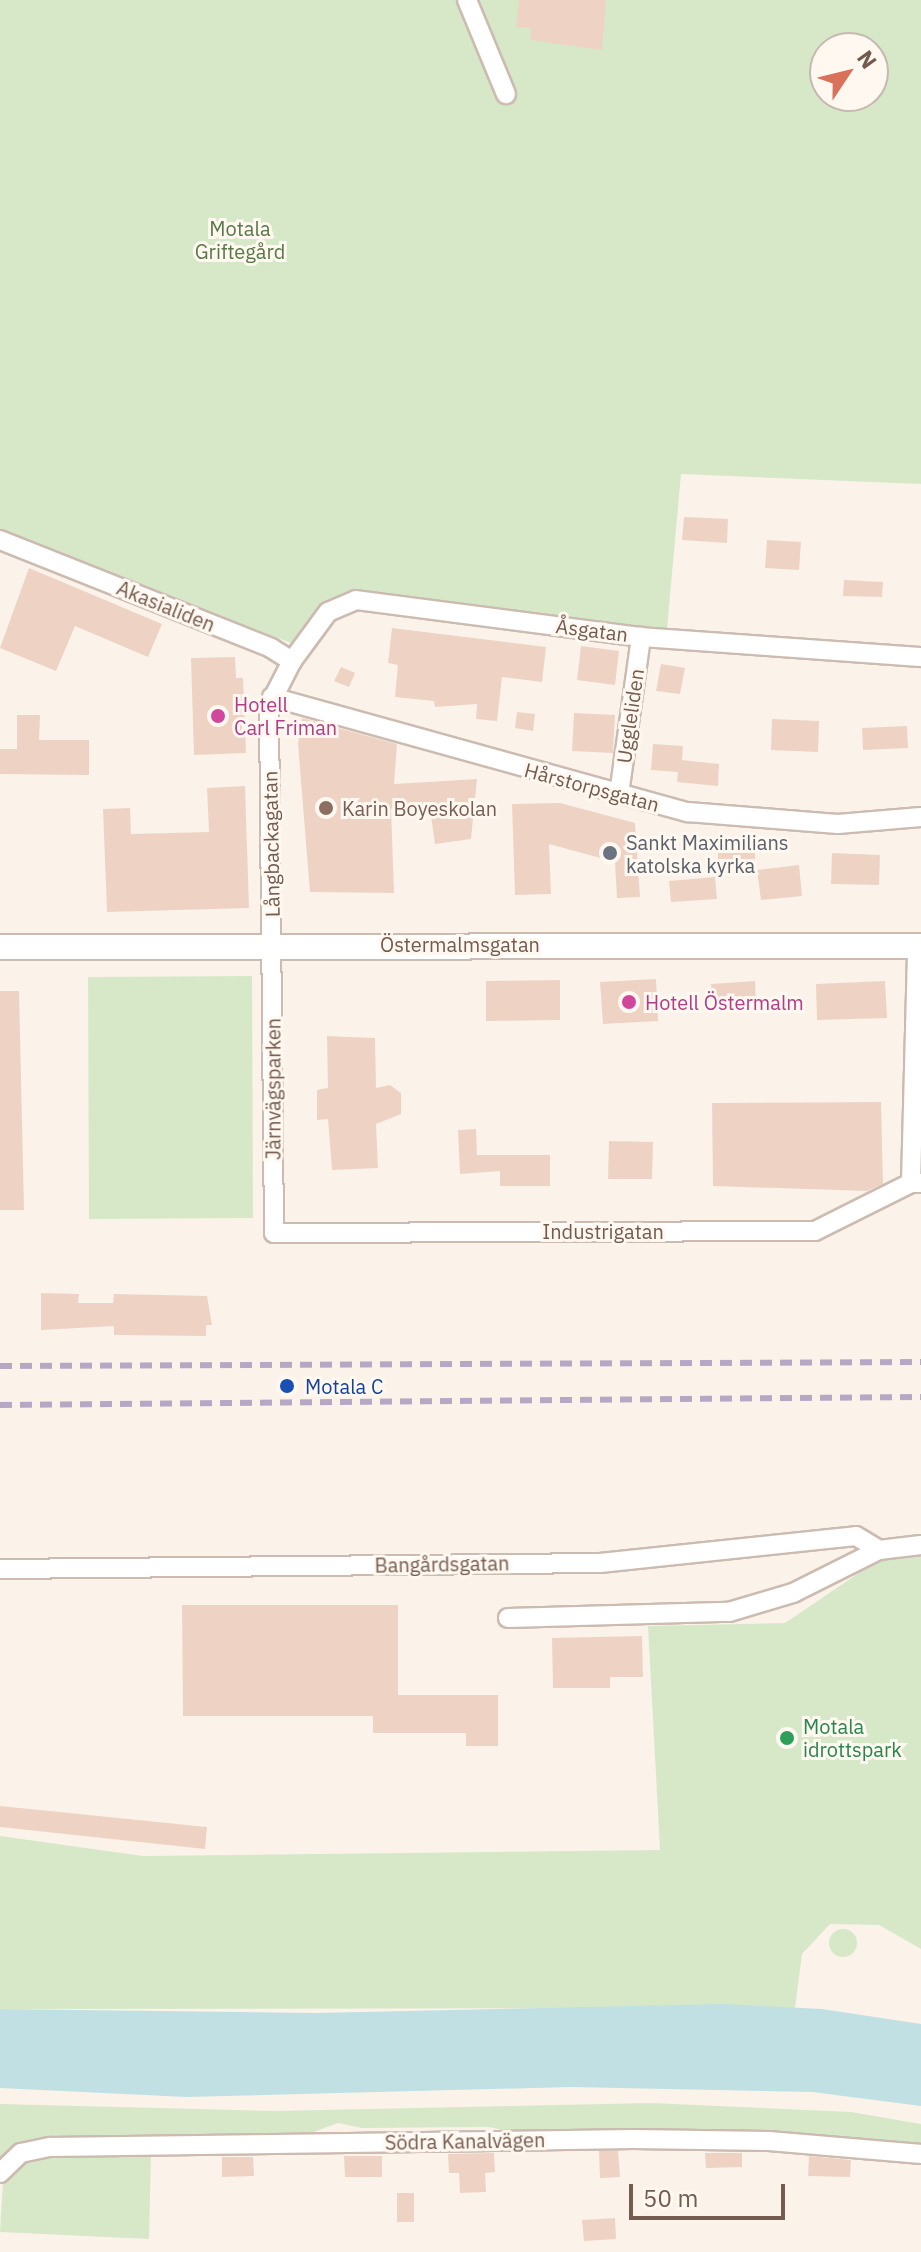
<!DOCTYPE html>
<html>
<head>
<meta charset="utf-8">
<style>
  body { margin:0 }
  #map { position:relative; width:921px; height:2252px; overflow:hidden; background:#fbf3ea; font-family:"IBM Plex Sans",sans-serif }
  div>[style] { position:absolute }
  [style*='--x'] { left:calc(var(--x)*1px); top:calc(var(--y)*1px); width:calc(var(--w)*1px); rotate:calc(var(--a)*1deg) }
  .green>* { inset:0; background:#d7e8c9 }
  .round { border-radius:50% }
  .water>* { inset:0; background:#c0e0e3 }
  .building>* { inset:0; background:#eed3c4 }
  .roads { filter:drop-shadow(2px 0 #ccbbb0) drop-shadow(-2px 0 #ccbbb0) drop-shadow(0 2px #ccbbb0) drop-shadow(0 -2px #ccbbb0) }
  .street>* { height:18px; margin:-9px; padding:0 9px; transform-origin:9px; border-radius:9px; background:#fff }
  .secondary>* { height:24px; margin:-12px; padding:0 12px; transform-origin:12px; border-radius:12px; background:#fff }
  .rail>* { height:6px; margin-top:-3px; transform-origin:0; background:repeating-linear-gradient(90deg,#b6a8c4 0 12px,transparent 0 20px) }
  .dots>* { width:22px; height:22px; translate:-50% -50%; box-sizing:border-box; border:4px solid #fef8f0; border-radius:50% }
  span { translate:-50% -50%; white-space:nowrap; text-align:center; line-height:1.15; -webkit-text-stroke:6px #fef8f0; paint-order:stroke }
  .park-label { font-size:20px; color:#587848 }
  .street-label { font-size:20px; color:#745b4f }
  .hotel-label { font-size:20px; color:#b23c85 }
  .left { translate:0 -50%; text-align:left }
  .education-label { font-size:20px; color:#785e54 }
  .worship-label { font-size:20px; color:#5b616d }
  .transit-label { font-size:20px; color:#164399 }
  .leisure-label { font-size:20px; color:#27864d }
  .north { position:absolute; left:809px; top:32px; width:80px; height:80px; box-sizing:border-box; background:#fef8f0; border:2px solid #c7b9b0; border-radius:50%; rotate:55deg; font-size:22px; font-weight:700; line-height:32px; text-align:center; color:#745b4f }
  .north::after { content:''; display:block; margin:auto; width:28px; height:36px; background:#d9715b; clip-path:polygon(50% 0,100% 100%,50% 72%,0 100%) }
  .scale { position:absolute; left:629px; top:2184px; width:156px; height:36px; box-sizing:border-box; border:4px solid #745b4f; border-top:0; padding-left:10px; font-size:24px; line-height:28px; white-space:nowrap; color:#745b4f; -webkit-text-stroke:6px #fef8f0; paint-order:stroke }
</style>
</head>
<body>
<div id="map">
  <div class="green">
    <i style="clip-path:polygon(evenodd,0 0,921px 0,921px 484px,681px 474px,666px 640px,456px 610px,331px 608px,291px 643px,0 531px,0 0,825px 48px,873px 48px,873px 96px,825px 96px,825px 48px)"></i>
    <i style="clip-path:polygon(252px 976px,253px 1218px,89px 1219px,88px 977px)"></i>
    <i style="clip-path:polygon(912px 1537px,921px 1537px,921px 1949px,879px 1925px,830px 1924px,802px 1954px,795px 2008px,0 2009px,0 1836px,143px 1856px,660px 1850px,648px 1626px,785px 1623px)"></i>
    <i class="round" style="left:829px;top:1929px;width:28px;height:28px"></i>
    <i style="clip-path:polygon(651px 2103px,851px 2112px,921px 2124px,921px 2148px,534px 2136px,488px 2127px,362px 2128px,338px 2123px,294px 2139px,25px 2145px,0 2160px,0 2104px,274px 2111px)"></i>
    <i style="clip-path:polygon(32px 2154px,151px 2154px,149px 2239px,0 2232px,3px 2182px,8px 2169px)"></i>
  </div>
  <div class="water">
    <i style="clip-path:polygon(723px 2004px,822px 2009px,921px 2024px,921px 2106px,812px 2092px,571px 2087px,186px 2097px,0 2088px,0 2009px,315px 2013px)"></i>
  </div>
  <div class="building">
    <i style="clip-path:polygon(519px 0,606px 0,602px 50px,530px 40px,531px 28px,516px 27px)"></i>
    <i style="clip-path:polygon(684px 517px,728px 519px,727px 543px,682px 540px)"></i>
    <i style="clip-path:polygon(767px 540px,801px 542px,799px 570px,765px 568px)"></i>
    <i style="clip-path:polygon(29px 568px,162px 624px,148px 657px,75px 626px,56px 671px,0 648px)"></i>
    <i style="clip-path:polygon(844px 580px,883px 582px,882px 597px,843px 596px)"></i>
    <i style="clip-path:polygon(392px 628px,546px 647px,542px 682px,502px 677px,497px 721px,476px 719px,477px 704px,435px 707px,434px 701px,395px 697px,398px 665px,388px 663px)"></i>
    <i style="clip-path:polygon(581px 646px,619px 651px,615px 685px,577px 680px)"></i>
    <i style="clip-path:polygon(235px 657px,236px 678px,243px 678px,246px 753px,194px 755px,191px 658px)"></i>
    <i style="clip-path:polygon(661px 664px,685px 668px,680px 694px,656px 691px)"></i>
    <i style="clip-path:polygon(341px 667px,355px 673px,349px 687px,334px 681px)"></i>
    <i style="clip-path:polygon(517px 712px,535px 714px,533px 731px,515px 728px)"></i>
    <i style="clip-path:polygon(574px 713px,615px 715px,613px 753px,572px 751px)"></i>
    <i style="clip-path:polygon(17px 715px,40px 715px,39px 740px,89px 740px,89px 775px,0 774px,0 749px,17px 749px)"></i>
    <i style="clip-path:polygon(302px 718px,397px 744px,394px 784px,477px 779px,471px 839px,435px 844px,430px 809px,391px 809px,394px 893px,310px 892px,298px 744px)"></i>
    <i style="clip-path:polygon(772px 719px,819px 721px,818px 752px,771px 750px)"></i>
    <i style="clip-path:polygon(907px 726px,908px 748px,863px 750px,862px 728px)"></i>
    <i style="clip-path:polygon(653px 744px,683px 746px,682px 760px,719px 764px,718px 786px,677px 782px,678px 772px,651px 770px)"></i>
    <i style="clip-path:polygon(245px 786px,249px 908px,107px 912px,103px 809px,130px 808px,131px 834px,209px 832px,207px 788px)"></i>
    <i style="clip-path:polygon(560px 803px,635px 823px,640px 897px,617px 898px,615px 862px,549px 844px,551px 894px,515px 895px,512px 804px)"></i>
    <i style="clip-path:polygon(755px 836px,755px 859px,718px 860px,718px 837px)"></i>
    <i style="clip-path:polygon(832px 853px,880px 855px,879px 885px,831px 884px)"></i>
    <i style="clip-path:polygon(799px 865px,802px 896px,761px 900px,757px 870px)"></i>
    <i style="clip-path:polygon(715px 877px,717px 899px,671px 902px,669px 881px)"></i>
    <i style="clip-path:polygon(656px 979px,658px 1021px,603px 1024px,600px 982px)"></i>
    <i style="clip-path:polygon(560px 980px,560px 1020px,486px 1021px,486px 981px)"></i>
    <i style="clip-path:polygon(755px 981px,756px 1005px,713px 1008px,711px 984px)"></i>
    <i style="clip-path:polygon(885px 981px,887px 1018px,817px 1020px,816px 984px)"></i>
    <i style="clip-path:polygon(0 991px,19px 991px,24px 1210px,0 1210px)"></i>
    <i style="clip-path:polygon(327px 1036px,375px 1038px,376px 1088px,390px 1085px,401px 1093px,401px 1114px,376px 1124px,378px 1168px,332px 1170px,328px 1119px,317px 1120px,317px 1090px,328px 1088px)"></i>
    <i style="clip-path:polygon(881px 1102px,883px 1184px,867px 1191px,713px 1186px,712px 1103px)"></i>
    <i style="clip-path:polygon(476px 1129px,477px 1155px,550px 1155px,550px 1186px,500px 1186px,500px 1171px,460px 1174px,458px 1130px)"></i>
    <i style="clip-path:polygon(609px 1141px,653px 1142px,652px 1179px,608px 1179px)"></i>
    <i style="clip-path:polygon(41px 1293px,79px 1294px,78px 1303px,113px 1303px,114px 1294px,207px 1296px,212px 1325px,206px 1325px,206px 1336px,114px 1335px,114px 1326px,41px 1330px)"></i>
    <i style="clip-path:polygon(182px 1605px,398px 1605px,398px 1695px,498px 1695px,498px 1746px,466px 1746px,466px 1733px,373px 1733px,373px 1716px,183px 1716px)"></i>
    <i style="clip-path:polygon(642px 1636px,643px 1677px,610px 1677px,610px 1688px,553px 1688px,552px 1638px)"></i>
    <i style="clip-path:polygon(0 1806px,207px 1827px,205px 1849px,0 1827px)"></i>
    <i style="clip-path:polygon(599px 2151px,618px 2151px,620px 2177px,600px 2178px)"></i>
    <i style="clip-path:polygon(494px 2153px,495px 2172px,485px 2173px,486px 2192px,460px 2193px,459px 2173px,449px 2173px,448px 2154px)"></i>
    <i style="clip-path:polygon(705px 2153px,742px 2153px,742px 2167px,706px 2168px)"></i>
    <i style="clip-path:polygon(344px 2156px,382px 2156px,382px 2177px,345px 2177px)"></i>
    <i style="clip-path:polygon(809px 2156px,851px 2160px,850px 2177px,808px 2176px)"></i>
    <i style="clip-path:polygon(222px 2157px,253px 2157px,254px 2176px,222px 2177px)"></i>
    <i style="clip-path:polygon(397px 2193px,414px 2193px,414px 2222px,397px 2222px)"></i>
    <i style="clip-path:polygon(615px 2218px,616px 2239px,584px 2241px,582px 2220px)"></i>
  </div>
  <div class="roads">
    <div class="street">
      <i style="--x:467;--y:0;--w:102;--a:67.5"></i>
      <i style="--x:0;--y:540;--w:292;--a:21.7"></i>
      <i style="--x:271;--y:648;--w:25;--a:32"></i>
      <i style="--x:292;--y:661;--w:51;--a:117.1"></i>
      <i style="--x:269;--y:706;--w:527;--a:89.46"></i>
      <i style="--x:274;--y:1233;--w:541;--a:-0.21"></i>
      <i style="--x:815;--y:1231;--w:107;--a:-26.6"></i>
      <i style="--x:911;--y:1183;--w:10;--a:0"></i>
      <i style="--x:292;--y:661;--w:61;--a:-53.7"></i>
      <i style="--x:328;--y:612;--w:30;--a:-23"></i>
      <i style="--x:356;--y:600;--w:287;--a:7.4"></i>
      <i style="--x:641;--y:637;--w:281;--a:4.1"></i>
      <i style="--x:272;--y:697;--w:432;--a:15.5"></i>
      <i style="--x:688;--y:812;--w:150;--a:4.6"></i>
      <i style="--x:838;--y:824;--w:83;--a:-4.8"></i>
      <i style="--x:619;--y:794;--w:159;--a:-82"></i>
      <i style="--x:911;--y:1183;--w:237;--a:-88.5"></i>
      <i style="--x:0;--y:1569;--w:600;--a:-0.57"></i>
      <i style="--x:600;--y:1563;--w:257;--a:-6"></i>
      <i style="--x:856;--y:1536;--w:27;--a:31"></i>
      <i style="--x:508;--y:1618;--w:221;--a:-1.6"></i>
      <i style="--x:729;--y:1612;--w:67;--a:-16.5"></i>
      <i style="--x:793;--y:1593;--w:96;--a:-26.6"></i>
      <i style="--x:879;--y:1550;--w:42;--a:-6.8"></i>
      <i style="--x:0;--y:2173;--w:29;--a:-44"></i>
      <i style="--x:21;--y:2153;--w:30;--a:-12"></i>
      <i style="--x:50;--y:2147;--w:584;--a:-0.78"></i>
      <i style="--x:634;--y:2139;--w:135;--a:0.8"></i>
      <i style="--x:769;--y:2141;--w:153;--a:4.9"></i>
    </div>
    <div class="secondary">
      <i style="--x:0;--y:947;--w:921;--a:-0.06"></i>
    </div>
  </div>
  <div class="rail">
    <i style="--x:0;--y:1366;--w:921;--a:-0.25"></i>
    <i style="--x:0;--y:1405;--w:921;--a:-0.5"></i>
  </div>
  <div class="dots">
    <i style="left:218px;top:716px;background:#d1479c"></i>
    <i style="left:326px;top:808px;background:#8d6e63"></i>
    <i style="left:610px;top:853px;background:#6b7280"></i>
    <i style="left:629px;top:1002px;background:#d1479c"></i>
    <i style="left:287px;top:1386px;background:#1a4fb4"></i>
    <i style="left:787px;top:1738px;background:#2e9e5b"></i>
  </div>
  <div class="park-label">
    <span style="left:240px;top:240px">Motala<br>Griftegård</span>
  </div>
  <div class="street-label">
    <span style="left:166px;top:606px;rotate:22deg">Akasialiden</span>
    <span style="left:592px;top:630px;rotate:7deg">Åsgatan</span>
    <span style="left:630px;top:716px;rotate:-82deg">Uggleliden</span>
    <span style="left:592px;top:787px;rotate:15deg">Hårstorpsgatan</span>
    <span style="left:271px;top:844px;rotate:-91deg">Långbackagatan</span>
    <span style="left:460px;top:944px">Östermalmsgatan</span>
    <span style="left:273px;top:1089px;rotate:-90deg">Järnvägsparken</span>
    <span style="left:603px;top:1231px">Industrigatan</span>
    <span style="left:442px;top:1564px;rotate:-1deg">Bangårdsgatan</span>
    <span style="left:465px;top:2141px;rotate:-1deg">Södra Kanalvägen</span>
  </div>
  <div class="hotel-label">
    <span class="left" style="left:234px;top:716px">Hotell<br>Carl Friman</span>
    <span class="left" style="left:645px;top:1002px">Hotell Östermalm</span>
  </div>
  <div class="education-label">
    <span class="left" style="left:342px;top:808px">Karin Boyeskolan</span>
  </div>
  <div class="worship-label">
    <span class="left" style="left:626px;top:854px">Sankt Maximilians<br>katolska kyrka</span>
  </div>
  <div class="transit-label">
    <span class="left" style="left:305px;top:1386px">Motala C</span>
  </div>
  <div class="leisure-label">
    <span class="left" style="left:803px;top:1738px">Motala<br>idrottspark</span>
  </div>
  <div class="north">N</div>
  <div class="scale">50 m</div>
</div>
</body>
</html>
